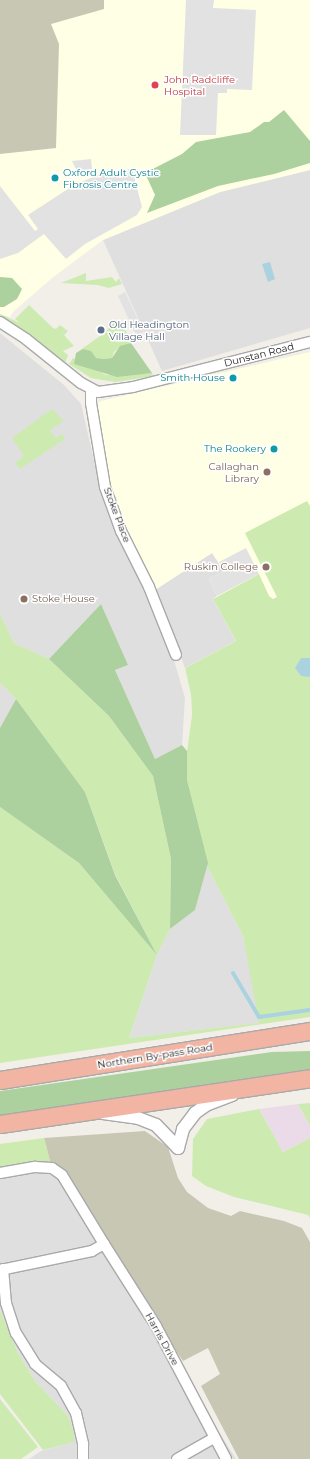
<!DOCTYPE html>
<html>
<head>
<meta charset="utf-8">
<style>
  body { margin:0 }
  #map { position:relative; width:310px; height:1459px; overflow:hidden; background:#f2efe9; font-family:Montserrat,sans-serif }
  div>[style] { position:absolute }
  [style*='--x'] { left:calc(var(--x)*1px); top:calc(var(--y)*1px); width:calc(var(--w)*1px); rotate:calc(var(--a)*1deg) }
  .residential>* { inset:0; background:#e0dfdf }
  .industrial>* { inset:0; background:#ebdbe8 }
  .education>* { inset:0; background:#ffffe5 }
  .construction>* { inset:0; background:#c7c7b4 }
  .grass>* { inset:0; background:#cdebb0 }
  .forest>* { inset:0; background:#add19e }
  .parking>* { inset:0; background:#e2e2e2 }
  .water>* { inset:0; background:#aad3df }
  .stream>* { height:4px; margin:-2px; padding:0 2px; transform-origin:2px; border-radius:2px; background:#aad3df }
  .roads { filter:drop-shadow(1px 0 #a9a9a9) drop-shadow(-1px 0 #a9a9a9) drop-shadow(0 1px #a9a9a9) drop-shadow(0 -1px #a9a9a9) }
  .minor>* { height:10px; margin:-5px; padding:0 5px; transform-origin:5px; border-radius:5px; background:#fff }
  .tertiary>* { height:12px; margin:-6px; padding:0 6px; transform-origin:6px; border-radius:6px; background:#fff }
  .trunk>* { height:17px; margin:-8.5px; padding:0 8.5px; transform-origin:8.5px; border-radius:8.5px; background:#f2b4a3 }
  .dots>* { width:11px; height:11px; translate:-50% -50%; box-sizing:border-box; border:2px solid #fff; border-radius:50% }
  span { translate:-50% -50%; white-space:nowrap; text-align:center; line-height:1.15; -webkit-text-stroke:3px #fff; paint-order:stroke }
  .health-label { font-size:10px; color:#be3a42 }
  .left { translate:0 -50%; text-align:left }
  .culture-label { font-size:10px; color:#0d838f }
  .right { translate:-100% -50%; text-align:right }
  .service-label { font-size:10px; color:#4e5e75 }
  .street-label { font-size:10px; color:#222 }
  .education-label { font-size:10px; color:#785e54 }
</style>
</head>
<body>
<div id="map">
  <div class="residential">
    <i style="clip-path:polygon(310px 170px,310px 328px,162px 371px,103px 240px,220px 192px)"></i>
    <i style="clip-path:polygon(0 333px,64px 385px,81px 404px,99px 482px,169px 643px,185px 698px,182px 745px,155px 759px,115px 670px,127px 665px,101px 604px,49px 659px,14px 643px,0 614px)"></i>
    <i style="clip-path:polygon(212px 553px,224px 571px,217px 596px,213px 599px,236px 641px,185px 668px,155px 590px)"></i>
    <i style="clip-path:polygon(0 683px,16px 699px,0 728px)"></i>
    <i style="clip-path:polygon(207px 866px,243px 936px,260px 1023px,129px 1038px,157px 955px,170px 929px,195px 910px)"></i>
    <i style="clip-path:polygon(52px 1168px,236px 1459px,29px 1459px,41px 1451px,73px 1442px,68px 1416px,35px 1381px,18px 1353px,0 1310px,0 1173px)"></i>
  </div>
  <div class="industrial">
    <i style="clip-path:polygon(298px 1104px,310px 1126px,310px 1138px,283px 1152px,259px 1109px)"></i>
  </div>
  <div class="education">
    <i style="clip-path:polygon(0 0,310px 0,310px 170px,220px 192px,103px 240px,52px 278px,14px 311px,10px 317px,0 314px)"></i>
    <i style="clip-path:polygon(310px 352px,310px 739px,187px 780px,187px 751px,192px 715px,191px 695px,185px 668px,236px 641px,213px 599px,217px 596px,209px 579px,224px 571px,212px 553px,155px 590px,125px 530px,110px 485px,95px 405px,101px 401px)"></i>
  </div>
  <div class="construction">
    <i style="clip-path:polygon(0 0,104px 0,104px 9px,51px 24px,59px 44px,56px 148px,0 154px)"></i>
    <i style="clip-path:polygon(145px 1131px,168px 1147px,178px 1178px,187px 1192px,208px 1208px,231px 1216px,240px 1211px,284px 1221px,302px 1228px,310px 1242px,310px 1459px,239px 1459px,201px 1386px,220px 1374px,208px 1348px,183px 1361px,51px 1166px,44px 1138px)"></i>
  </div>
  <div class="grass">
    <i style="clip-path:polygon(86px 273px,86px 281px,112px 277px,116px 282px,119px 278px,122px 284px,109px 288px,97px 285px,61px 283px)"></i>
    <i style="clip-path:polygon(29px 305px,53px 328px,56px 329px,60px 325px,68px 331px,64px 335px,74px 346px,63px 351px,68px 355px,65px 363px,0 317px,0 314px,20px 323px,15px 319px)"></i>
    <i style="clip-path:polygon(118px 319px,132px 341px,131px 343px,120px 347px,114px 352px,112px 358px,104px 359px,95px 358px,83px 349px,76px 353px,103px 334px)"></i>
    <i style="clip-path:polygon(73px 358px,106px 375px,152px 373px,153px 376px,116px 382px,102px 380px,91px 378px,69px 364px)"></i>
    <i style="clip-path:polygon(52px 409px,64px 421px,50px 430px,55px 438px,62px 434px,65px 439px,20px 469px,15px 463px,24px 456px,12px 438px)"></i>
    <i style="clip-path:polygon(307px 501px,310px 506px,310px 1017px,0 1063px,0 807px,79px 863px,156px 953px,115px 874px,85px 792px,16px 699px,0 683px,0 614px,14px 643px,49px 659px,109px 716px,153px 776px,171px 859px,170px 929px,157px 955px,129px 1038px,259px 1023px,243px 936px,207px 866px,187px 780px,187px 751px,192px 715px,191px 695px,185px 668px,236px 641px,213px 599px,259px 574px,269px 596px,273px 599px,277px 597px,245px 533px)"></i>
    <i style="clip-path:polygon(310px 1103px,310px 1126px,298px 1104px)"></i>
    <i style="clip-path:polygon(259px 1109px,283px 1152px,310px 1138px,310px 1218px,308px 1215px,234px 1197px,206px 1186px,192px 1176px,193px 1139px,207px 1119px)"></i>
    <i style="clip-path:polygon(44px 1138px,52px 1168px,0 1173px,0 1144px)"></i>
    <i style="clip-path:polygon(0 1310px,18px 1353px,35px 1381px,68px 1416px,74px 1433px,74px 1442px,43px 1450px,0 1394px)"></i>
    <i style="clip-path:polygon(0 1399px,38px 1447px,21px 1459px,0 1459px)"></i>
  </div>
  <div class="forest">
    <i style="clip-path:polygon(284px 110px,310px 141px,310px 163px,274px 174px,218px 186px,147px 213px,155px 195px,145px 173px,182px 154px,196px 142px,250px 132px,264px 122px,269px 122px)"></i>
    <i style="clip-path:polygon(0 277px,12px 278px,22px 289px,17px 299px,4px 307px,0 307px)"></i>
    <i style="clip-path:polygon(131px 343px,152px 373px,117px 377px,74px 364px,76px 353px,83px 349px,91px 351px,96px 358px,104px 359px,112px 358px,120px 346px)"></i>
    <i style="clip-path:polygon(101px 604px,128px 665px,115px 670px,155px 759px,182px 745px,187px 751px,187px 780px,208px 863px,195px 910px,170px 929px,171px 859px,153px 776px,109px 716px,49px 659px)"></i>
    <i style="clip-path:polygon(16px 699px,85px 792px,115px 875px,157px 955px,79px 863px,0 807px,0 728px)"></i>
    <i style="clip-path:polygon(310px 1051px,310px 1069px,0 1116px,0 1091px,272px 1052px)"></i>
  </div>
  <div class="parking">
    <i style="clip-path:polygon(186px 0,214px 0,213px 8px,256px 10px,252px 90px,227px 89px,227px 93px,218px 93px,216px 135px,180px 135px)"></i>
    <i style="clip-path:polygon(91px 159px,92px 169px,78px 173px,72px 161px)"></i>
    <i style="clip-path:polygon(132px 169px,142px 207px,137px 215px,85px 244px,66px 259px,44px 234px,18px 253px,0 259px,0 186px,35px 231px,38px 229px,28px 215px,74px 185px,108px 171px)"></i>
    <i style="clip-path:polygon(125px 292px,144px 332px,136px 335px,118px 296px)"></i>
    <i style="clip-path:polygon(246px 548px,259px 574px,217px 596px,209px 579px,224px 571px,219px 562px)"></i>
  </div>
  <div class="water">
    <i style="clip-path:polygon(270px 262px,275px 279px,268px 282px,262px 264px)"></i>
    <i style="clip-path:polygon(301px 658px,310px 658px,310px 677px,301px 676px,295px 668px)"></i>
  </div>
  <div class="stream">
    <i style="--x:233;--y:973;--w:51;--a:59.4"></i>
    <i style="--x:259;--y:1017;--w:51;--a:-7.8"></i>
  </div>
  <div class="roads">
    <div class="minor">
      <i style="--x:0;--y:322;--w:31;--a:33"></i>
      <i style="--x:26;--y:339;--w:70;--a:38.7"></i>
      <i style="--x:81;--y:383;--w:19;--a:28"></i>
      <i style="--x:98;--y:392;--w:35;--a:-8"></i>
      <i style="--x:133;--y:387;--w:183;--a:-14.3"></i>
      <i style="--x:91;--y:390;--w:13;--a:90"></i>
      <i style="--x:91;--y:403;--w:85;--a:80.5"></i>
      <i style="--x:105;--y:487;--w:47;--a:70"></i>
      <i style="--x:121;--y:531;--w:63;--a:63.4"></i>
      <i style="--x:149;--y:587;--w:73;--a:68.3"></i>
      <i style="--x:0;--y:1173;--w:36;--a:-10"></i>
      <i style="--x:35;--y:1167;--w:17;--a:3"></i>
      <i style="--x:52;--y:1168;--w:12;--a:35"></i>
      <i style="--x:62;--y:1175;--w:81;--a:58.7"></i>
      <i style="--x:104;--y:1244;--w:14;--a:150"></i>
      <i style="--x:92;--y:1251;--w:94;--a:168.3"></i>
      <i style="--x:104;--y:1244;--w:97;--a:57.6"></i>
      <i style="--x:156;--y:1326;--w:150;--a:62.2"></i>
      <i style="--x:3;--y:1269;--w:34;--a:85"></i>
      <i style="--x:6;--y:1303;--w:32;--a:72"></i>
      <i style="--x:16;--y:1333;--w:36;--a:58"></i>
      <i style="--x:35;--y:1364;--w:34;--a:40"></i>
      <i style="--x:61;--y:1386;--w:31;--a:61"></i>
      <i style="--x:76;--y:1413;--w:32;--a:77"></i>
      <i style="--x:83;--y:1444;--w:15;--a:90"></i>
      <i style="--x:177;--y:1459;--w:43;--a:-29.6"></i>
    </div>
    <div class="tertiary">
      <i style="--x:103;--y:1113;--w:35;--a:8"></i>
      <i style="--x:138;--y:1118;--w:19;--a:21"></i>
      <i style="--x:156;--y:1125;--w:32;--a:46"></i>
      <i style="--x:178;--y:1148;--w:20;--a:-75"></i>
      <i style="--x:183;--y:1129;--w:20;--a:-53"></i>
      <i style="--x:195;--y:1113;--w:14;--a:-36"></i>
      <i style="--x:206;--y:1105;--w:28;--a:-21"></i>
    </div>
    <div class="trunk">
      <i style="--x:0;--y:1080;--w:314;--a:-9"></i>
      <i style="--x:0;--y:1124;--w:313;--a:-8.4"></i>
    </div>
  </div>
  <div class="dots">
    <i style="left:155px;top:85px;background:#e0444e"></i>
    <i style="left:55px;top:178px;background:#0f9aa8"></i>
    <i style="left:101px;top:330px;background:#5c6f8a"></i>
    <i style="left:233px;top:378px;background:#0f9aa8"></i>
    <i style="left:274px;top:449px;background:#0f9aa8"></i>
    <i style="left:267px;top:472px;background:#8d6e63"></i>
    <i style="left:266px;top:567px;background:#8d6e63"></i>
    <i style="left:24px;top:599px;background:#8d6e63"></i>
  </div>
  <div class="health-label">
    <span class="left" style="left:164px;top:85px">John Radcliffe<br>Hospital</span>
  </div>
  <div class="culture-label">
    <span class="left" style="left:63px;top:178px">Oxford Adult Cystic<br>Fibrosis Centre</span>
    <span class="right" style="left:225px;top:378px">Smith House</span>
    <span class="right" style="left:266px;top:449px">The Rookery</span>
  </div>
  <div class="service-label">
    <span class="left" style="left:109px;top:330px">Old Headington<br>Village Hall</span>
  </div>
  <div class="street-label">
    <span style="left:259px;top:355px;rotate:-14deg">Dunstan Road</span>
    <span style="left:117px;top:515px;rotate:69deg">Stoke Place</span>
    <span style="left:155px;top:1056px;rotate:-9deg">Northern By-pass Road</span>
    <span style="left:162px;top:1339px;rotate:61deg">Harris Drive</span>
  </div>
  <div class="education-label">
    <span class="right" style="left:259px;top:472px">Callaghan<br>Library</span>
    <span class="right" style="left:258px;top:567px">Ruskin College</span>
    <span class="left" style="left:32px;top:599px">Stoke House</span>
  </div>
</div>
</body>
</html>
